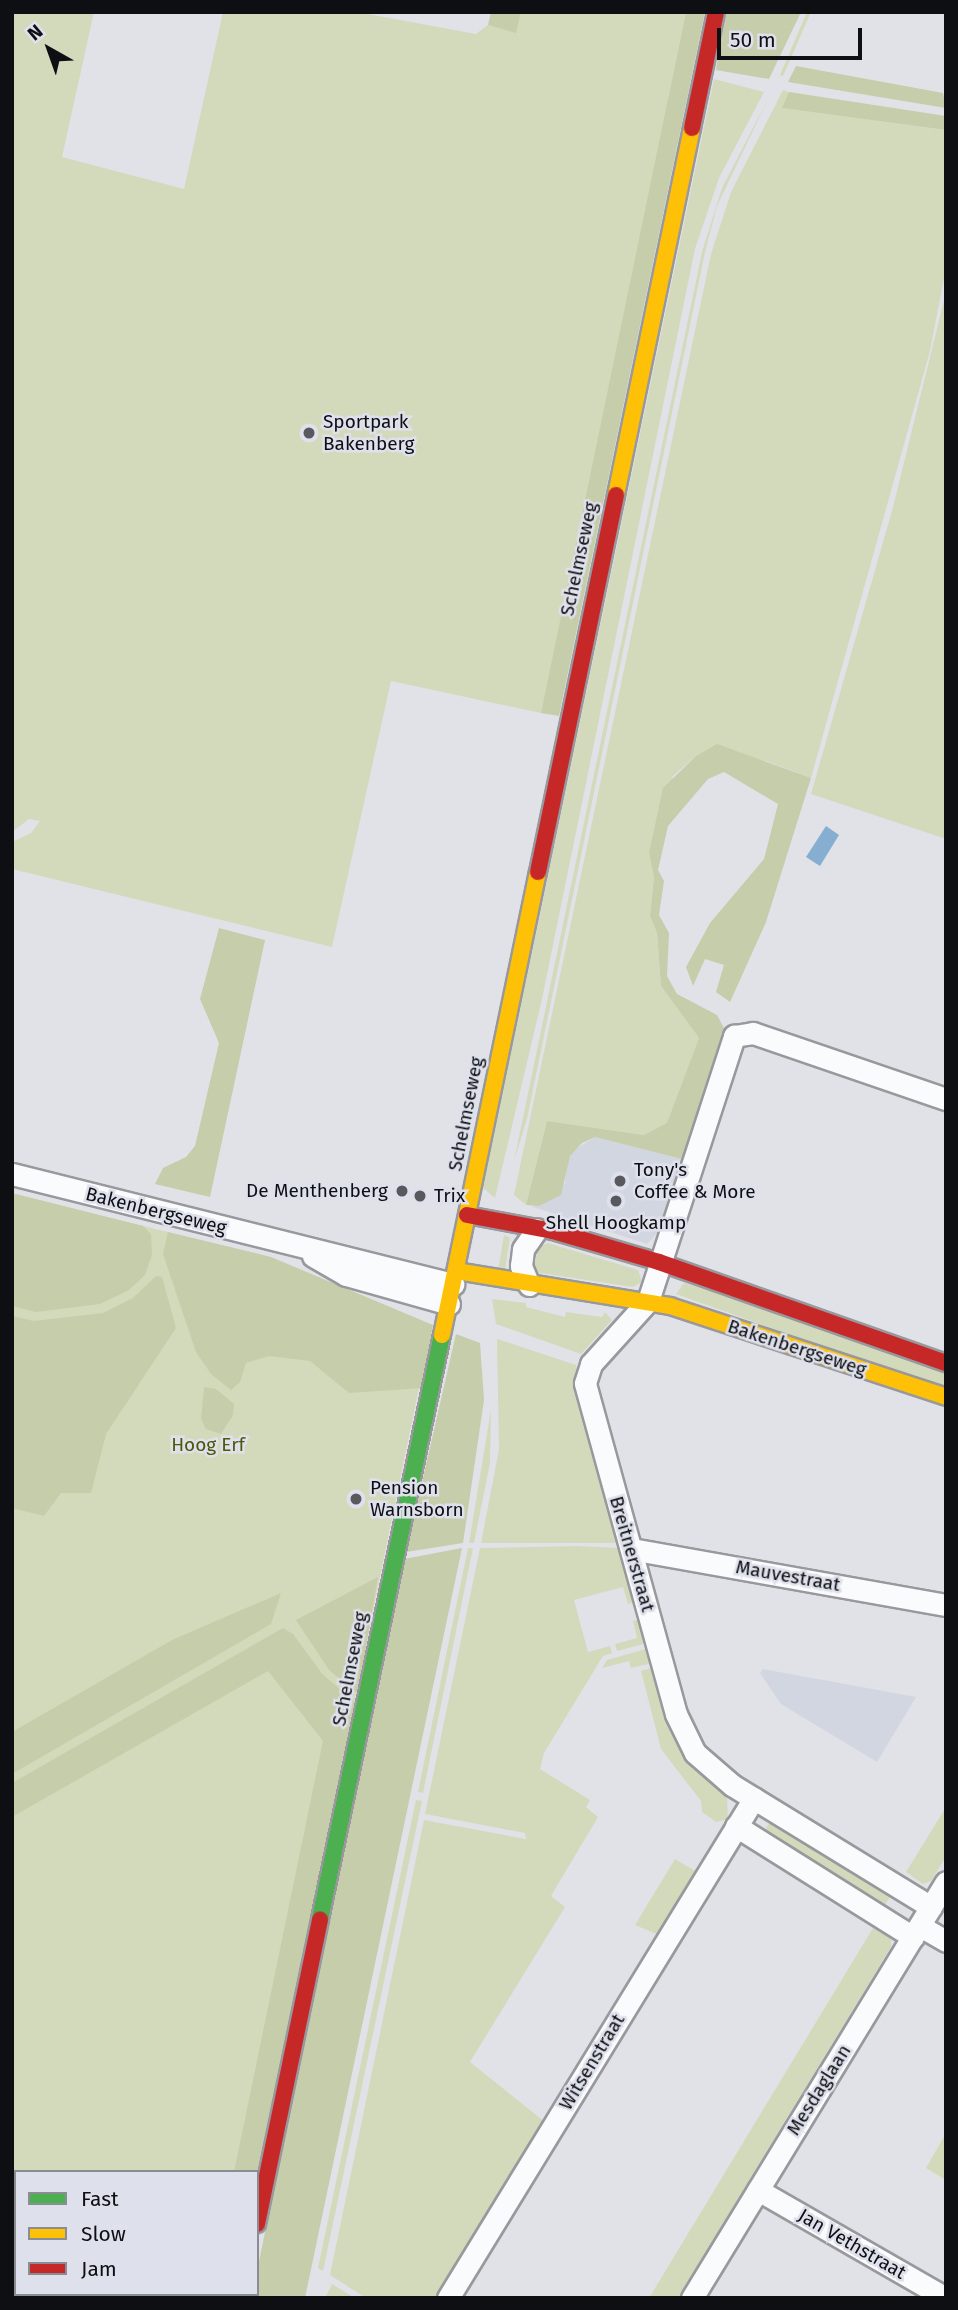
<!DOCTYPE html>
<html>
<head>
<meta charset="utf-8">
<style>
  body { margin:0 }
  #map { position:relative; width:958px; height:2310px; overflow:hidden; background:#e1e2e8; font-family:"Fira Sans",sans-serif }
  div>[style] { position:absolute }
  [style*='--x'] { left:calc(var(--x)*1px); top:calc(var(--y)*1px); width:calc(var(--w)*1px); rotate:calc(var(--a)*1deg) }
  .built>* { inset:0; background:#d2d6e1 }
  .green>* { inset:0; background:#d3dabb }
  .forest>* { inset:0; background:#c5cdaa }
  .water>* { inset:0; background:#86aed0 }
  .roads { filter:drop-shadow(2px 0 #98989d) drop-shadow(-2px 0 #98989d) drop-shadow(0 2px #98989d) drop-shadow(0 -2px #98989d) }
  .street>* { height:21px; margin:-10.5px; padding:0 10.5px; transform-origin:10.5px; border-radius:10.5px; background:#fafbfc }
  .fast>* { height:16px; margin:-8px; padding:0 8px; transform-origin:8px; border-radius:8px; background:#4caf50 }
  .slow>* { height:16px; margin:-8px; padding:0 8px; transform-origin:8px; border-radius:8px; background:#ffc107 }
  .jam>* { height:16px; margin:-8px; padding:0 8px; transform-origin:8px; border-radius:8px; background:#c62828 }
  .dots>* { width:19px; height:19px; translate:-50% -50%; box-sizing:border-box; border:4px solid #dee1eb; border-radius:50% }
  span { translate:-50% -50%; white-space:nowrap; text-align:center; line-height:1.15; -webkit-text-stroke:5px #dee1eb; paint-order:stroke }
  .poi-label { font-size:19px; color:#0e0f13 }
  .left { translate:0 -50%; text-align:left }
  .right { translate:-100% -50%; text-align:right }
  .street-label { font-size:19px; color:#0e0f13 }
  .park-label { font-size:19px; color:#4d5809 }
  .frame { position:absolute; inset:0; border:14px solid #0e0f13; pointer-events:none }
  .legend { position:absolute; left:14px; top:2170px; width:245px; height:126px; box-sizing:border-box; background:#dee1eb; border:2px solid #8b8d95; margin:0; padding:9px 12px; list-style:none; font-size:21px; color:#0e0f13 }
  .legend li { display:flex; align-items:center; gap:14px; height:35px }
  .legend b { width:35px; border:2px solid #8b8d95 }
  .north { position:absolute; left:14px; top:14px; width:70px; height:70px; -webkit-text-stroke:5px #dee1eb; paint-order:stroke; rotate:320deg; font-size:19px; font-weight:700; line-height:28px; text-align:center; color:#0e0f13 }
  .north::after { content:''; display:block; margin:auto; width:24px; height:32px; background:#0e0f13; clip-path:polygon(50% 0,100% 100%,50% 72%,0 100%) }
  .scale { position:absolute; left:717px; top:28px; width:145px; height:32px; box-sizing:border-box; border:4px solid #0e0f13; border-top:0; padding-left:9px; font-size:21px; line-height:24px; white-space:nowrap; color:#0e0f13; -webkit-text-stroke:5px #dee1eb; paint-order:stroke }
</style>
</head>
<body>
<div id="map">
  <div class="built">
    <i style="clip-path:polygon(595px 1137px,682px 1159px,658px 1232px,647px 1244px,530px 1206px,539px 1206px,565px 1183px,566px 1164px,574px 1150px)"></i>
    <i style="clip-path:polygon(763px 1669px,916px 1697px,877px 1762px,781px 1704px,760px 1673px)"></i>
  </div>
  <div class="green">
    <i style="clip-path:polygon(12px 12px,94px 12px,62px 157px,184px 189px,223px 12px,357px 12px,476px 34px,488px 25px,515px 32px,521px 12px,686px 12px,668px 99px,676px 102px,541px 713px,391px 681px,332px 947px,12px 869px,12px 842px,31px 833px,40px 821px,29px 819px,12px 832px)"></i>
    <i style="clip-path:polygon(807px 12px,811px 12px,783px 76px,780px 75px)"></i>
    <i style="clip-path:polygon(714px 79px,764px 92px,719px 178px,695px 249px,542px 999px,495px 1198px,483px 1188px)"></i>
    <i style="clip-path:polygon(783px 90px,789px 92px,783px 108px,946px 130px,946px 268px,930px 351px,811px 778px,766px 761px,696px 756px,673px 776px,649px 853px,654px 876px,650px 916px,657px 933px,661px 986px,699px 1038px,667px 1124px,644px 1135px,547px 1121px,526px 1205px,514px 1195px,711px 254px,731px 192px)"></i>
    <i style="clip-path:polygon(769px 97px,717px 206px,705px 252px,527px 1119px,514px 1161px,702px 252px,722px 188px)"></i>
    <i style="clip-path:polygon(946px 292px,946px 839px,811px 794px,893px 507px)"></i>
    <i style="clip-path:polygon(12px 1194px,168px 1232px,432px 1325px,257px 2172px,16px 2172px,16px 2294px,233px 2294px,233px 2298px,12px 2298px)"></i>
    <i style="clip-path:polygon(504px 1235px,510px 1238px,505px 1269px,498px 1271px)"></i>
    <i style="clip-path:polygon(548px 1243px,638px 1270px,642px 1282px,633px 1287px,533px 1272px,538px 1247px)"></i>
    <i style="clip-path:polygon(684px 1283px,946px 1366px,946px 1391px,676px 1294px)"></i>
    <i style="clip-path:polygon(492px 1299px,526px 1303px,526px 1307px,565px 1317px,566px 1312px,602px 1317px,605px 1312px,612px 1320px,581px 1354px,496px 1324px)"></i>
    <i style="clip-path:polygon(497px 1339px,576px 1365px,619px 1543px,481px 1543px,499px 1449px)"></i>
    <i style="clip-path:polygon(491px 1410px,490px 1463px,474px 1543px,469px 1543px)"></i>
    <i style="clip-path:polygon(577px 1546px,620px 1548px,636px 1601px,628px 1604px,623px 1587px,574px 1600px,588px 1652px,610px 1646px,612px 1653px,603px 1656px,544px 1753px,540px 1769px,590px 1800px,586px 1807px,598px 1817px,551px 1896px,565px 1907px,470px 2062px,545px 2122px,438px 2298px,366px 2298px,330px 2275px,424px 1820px,526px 1839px,525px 1833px,425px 1814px,480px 1548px)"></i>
    <i style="clip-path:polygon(468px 1548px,473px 1548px,423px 1793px,418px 1792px)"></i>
    <i style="clip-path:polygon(641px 1619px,647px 1643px,617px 1651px,615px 1644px,637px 1638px,633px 1621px)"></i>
    <i style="clip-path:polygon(649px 1648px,653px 1663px,631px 1668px,629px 1661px,602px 1668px,607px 1660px)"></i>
    <i style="clip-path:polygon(654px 1667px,675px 1737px,696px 1768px,727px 1798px,728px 1819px,716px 1822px,702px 1812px,701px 1801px,661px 1749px,641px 1671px)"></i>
    <i style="clip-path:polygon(416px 1800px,422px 1801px,323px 2271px,318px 2268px)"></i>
    <i style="clip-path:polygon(946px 1807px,946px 1857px,931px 1881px,923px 1884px,906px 1872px)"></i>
    <i style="clip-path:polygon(773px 1817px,893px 1892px,885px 1905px,765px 1830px)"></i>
    <i style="clip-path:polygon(675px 1859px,697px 1872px,659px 1935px,635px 1925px)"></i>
    <i style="clip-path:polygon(873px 1928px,891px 1939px,891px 1947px,745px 2187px,678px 2298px,649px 2298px)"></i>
    <i style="clip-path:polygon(946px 2133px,946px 2180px,926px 2168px)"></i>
    <i style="clip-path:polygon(332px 2284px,355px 2298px,325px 2298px)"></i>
  </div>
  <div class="forest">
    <i style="clip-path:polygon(491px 12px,521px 12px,516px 33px,488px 25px)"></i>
    <i style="clip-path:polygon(686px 12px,705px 12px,559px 716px,541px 713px)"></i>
    <i style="clip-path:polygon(725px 12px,801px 12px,769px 79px,716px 70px)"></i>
    <i style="clip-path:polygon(796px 66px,943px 93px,946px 108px,788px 82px)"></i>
    <i style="clip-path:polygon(789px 92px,946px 116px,946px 130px,782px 108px)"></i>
    <i style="clip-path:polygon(717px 744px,811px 778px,766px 922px,730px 1002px,716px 992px,724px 965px,705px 959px,693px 986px,686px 967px,710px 923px,764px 859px,778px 804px,724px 772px,708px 779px,668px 826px,658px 870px,664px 881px,659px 915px,669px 933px,667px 976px,677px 994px,717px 1015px,724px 1028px,682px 1159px,595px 1137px,582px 1143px,570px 1156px,561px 1195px,539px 1206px,526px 1205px,547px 1121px,644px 1135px,667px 1123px,699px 1038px,661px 986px,657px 933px,650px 916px,654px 877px,649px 853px,663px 788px,696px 756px)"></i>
    <i style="clip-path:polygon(219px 928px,265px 940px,210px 1197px,155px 1184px,163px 1168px,186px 1157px,195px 1146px,219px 1043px,200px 999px)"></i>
    <i style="clip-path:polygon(12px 1193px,143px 1226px,151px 1234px,152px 1255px,145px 1275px,129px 1290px,100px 1304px,36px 1312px,12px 1306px)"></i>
    <i style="clip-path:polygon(168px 1232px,271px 1257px,433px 1325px,422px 1388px,349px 1393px,310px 1361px,269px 1356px,246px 1363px,240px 1382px,231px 1390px,211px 1374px,196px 1352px,163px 1254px)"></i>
    <i style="clip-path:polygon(156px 1276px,162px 1277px,176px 1328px,106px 1434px,91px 1493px,61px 1493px,44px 1516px,12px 1508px,12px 1316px,34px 1321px,103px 1313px,133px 1298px)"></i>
    <i style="clip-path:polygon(456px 1334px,480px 1343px,484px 1400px,463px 1543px,406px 1552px)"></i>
    <i style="clip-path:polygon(204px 1387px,216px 1389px,234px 1404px,233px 1415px,221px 1434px,206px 1429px,201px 1419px)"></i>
    <i style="clip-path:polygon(462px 1548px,305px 2298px,252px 2298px,257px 2294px,257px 2271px,404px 1559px)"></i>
    <i style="clip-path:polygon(378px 1577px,358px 1694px,329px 1670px,296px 1620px)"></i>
    <i style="clip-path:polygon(281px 1593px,271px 1624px,12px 1774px,12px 1732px,172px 1640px)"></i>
    <i style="clip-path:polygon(283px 1628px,293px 1634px,323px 1675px,357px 1703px,257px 2172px,234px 2172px,323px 1741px,268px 1671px,12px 1817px,12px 1783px)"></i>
  </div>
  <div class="water">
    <i style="clip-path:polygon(826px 826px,839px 835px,820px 866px,806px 857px)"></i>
  </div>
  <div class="roads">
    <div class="street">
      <i style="--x:12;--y:1174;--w:455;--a:14"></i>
      <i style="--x:313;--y:1256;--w:38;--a:30"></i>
      <i style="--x:346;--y:1275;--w:107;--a:15.7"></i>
      <i style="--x:529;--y:1285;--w:21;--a:-113"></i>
      <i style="--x:521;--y:1266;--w:17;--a:-83"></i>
      <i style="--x:523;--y:1249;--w:24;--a:-55"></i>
      <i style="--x:631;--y:1549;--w:320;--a:10.1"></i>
      <i style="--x:736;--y:1826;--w:209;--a:32.1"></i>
      <i style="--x:931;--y:1907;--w:233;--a:-148.5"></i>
      <i style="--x:732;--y:1785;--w:49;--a:-139.1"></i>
      <i style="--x:695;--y:1753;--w:43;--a:-116"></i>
      <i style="--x:676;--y:1714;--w:343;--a:-105.4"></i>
      <i style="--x:585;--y:1383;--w:20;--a:-72"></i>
      <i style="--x:591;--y:1364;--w:85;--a:-47.9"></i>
      <i style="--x:648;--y:1301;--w:279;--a:-72"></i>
      <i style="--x:734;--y:1036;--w:19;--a:-9"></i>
      <i style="--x:753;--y:1033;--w:204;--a:18.9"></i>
      <i style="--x:920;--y:1926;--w:30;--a:30"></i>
      <i style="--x:758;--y:2190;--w:217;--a:29.9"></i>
      <i style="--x:448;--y:2298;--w:586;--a:-58.53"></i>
      <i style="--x:692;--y:2298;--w:487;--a:-58.6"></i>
    </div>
    <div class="fast">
      <i style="--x:320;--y:1919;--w:597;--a:-78.2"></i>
      <i style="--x:242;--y:2298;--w:4;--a:-76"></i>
    </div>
    <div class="slow">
      <i style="--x:616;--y:495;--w:375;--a:-78.3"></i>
      <i style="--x:456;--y:1271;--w:217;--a:9.3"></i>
      <i style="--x:670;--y:1306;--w:291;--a:18.2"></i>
      <i style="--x:442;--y:1335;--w:473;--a:-78.3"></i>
    </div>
    <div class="jam">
      <i style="--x:692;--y:128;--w:118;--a:-78.3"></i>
      <i style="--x:538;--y:872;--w:385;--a:-78.3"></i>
      <i style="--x:467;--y:1215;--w:87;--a:10.5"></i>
      <i style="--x:553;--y:1231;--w:110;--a:16.3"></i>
      <i style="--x:659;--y:1262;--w:304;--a:19.4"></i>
      <i style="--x:257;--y:2224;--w:311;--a:-78.3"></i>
    </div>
  </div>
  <div class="dots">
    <i style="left:309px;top:433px;background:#58595e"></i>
    <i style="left:620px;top:1181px;background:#58595e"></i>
    <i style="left:402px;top:1191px;background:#58595e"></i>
    <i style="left:420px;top:1196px;background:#58595e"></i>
    <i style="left:616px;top:1201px;background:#58595e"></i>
    <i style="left:356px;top:1499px;background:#58595e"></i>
  </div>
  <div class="poi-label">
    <span class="left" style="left:323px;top:433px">Sportpark<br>Bakenberg</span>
    <span class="left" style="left:634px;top:1181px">Tony's<br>Coffee &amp; More</span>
    <span class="right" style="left:388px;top:1191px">De Menthenberg</span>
    <span class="left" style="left:434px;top:1196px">Trix</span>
    <span style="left:616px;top:1223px">Shell Hoogkamp</span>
    <span class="left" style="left:370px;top:1499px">Pension<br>Warnsborn</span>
  </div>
  <div class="street-label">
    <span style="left:579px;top:559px;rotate:-78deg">Schelmseweg</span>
    <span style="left:466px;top:1114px;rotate:-79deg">Schelmseweg</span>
    <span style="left:156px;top:1211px;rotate:14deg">Bakenbergseweg</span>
    <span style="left:797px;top:1348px;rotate:18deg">Bakenbergseweg</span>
    <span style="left:632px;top:1554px;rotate:74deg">Breitnerstraat</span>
    <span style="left:788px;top:1576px;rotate:10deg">Mauvestraat</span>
    <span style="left:350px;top:1669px;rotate:-79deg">Schelmseweg</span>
    <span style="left:592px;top:2062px;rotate:-59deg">Witsenstraat</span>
    <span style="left:819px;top:2090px;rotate:-58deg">Mesdaglaan</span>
    <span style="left:852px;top:2244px;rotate:30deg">Jan Vethstraat</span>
  </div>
  <div class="park-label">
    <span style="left:208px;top:1445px">Hoog Erf</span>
  </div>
  <div class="frame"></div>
  <ul class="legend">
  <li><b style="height:9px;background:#4caf50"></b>Fast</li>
  <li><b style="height:9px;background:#ffc107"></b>Slow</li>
  <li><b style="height:9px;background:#c62828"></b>Jam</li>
  </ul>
  <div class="north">N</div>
  <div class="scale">50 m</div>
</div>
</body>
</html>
